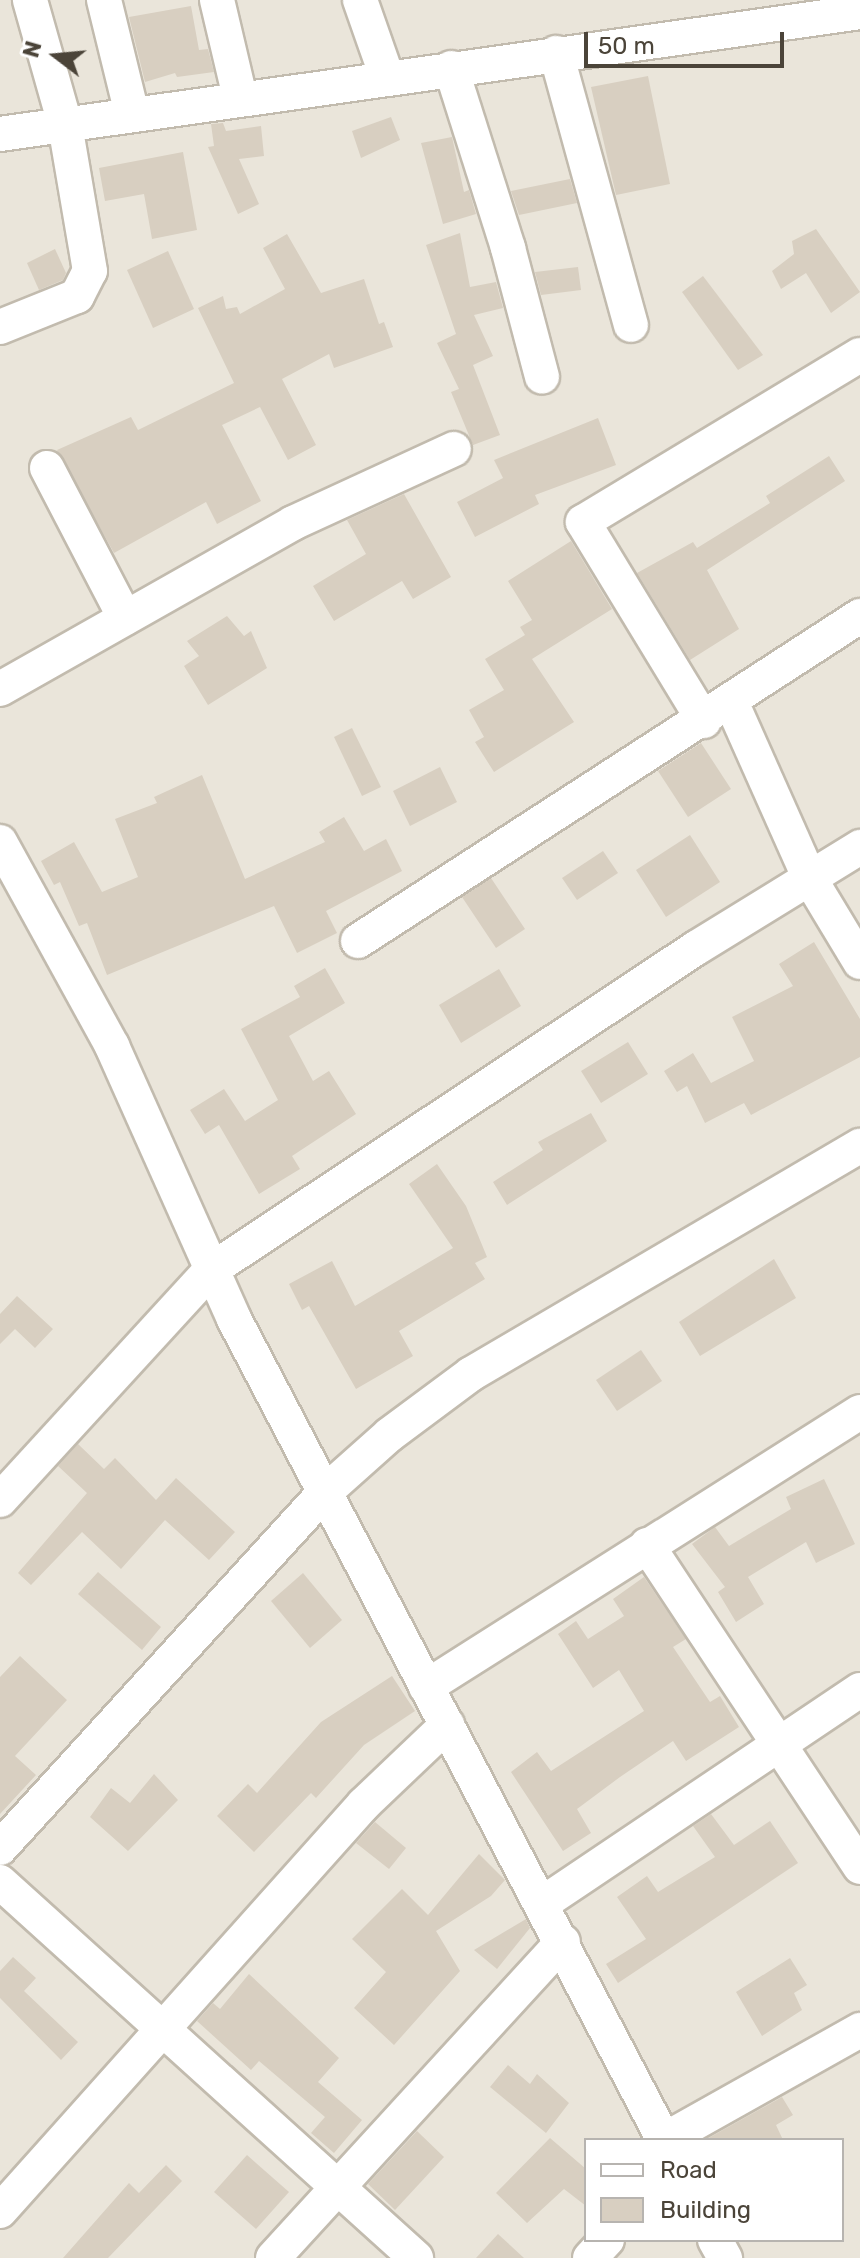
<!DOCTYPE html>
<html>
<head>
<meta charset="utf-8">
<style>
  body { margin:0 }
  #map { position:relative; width:860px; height:2258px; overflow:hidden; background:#f6f3ec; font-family:Rubik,sans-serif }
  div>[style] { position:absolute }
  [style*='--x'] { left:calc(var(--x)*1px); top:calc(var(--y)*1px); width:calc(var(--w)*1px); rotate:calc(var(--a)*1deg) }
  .residential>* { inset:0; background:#eae5da }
  .building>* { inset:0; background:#d8cfc1 }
  .roads { filter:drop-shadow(2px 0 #c2bbae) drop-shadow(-2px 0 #c2bbae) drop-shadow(0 2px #c2bbae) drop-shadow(0 -2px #c2bbae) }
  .minor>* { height:34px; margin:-17px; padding:0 17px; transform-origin:17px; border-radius:17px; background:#fff }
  span { translate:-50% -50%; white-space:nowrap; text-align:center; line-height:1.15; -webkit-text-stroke:7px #fff; paint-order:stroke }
  .legend { position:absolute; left:584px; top:2138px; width:260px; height:104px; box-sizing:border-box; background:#fff; border:2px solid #b7b4b0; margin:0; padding:10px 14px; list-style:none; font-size:24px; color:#4b4439 }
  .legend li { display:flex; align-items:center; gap:16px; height:40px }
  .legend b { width:40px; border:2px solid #b7b4b0 }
  .north { position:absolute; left:16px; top:16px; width:80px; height:80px; -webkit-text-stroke:6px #fff; paint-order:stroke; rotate:286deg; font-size:22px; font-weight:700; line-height:32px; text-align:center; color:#4b4439 }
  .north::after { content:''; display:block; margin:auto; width:28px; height:36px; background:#4b4439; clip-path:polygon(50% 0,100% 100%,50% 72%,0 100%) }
  .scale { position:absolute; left:584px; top:32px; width:200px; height:36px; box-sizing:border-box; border:4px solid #4b4439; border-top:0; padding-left:10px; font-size:24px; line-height:28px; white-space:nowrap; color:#4b4439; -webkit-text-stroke:6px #fff; paint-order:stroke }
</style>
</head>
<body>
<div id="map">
  <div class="residential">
    <i style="clip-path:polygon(evenodd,0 0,860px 0,860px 2258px,0 2258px,0 0,586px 2140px,842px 2140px,842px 2240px,586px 2240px,586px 2140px)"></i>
  </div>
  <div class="building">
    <i style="clip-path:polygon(191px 6px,199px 50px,208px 49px,214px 72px,177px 77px,175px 73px,145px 82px,129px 17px)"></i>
    <i style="clip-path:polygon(648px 76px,670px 184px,616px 195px,591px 87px)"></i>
    <i style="clip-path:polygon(391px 117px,400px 140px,361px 158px,352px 131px)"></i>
    <i style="clip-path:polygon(223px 123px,226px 131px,261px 126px,264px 156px,239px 159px,259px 204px,238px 214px,208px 147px,214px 146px,211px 124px)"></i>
    <i style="clip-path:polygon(452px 137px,464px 192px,469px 190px,476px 214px,443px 224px,421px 143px)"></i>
    <i style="clip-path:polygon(183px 152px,197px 230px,152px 239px,144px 194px,105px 201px,99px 168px)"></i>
    <i style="clip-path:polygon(570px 179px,577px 203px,519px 215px,511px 191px)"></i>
    <i style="clip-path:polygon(816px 229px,860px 292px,831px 313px,806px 273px,781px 289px,772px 271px,794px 254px,792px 241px)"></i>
    <i style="clip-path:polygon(460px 233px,470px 287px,496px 282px,503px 308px,474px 315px,493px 356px,473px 365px,500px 435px,473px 445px,451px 392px,459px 389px,437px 343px,456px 334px,426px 245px)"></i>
    <i style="clip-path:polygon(287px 234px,321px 293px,364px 279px,379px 324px,384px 322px,393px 347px,334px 368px,329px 354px,282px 379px,316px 445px,288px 460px,260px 407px,222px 425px,261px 501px,217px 524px,206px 502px,114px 553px,57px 450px,131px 417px,138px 430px,234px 383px,198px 308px,223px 296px,226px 309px,237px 307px,240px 314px,285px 289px,263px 248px)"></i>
    <i style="clip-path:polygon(55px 249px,66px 273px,63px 280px,39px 290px,27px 263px)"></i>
    <i style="clip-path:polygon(168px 251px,194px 309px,153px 328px,127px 270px)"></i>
    <i style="clip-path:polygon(578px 267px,581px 290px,541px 295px,535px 272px)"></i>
    <i style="clip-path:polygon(703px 276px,763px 355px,738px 370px,682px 292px)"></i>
    <i style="clip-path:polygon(598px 418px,616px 465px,535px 495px,539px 504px,475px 537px,457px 502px,503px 478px,494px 460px)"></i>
    <i style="clip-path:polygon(829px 456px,845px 481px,707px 570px,739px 629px,690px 660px,637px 573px,693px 542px,697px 548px,770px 503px,766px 496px)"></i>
    <i style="clip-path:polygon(404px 494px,451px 577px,413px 599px,402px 581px,334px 621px,313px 586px,366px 554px,347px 520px)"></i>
    <i style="clip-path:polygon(571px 541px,612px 609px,532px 659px,574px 722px,494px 772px,475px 742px,484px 737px,469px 710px,504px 690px,485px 659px,525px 635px,520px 627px,532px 620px,508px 581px)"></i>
    <i style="clip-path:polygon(227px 616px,244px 636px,251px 631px,267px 668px,208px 705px,184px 666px,199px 656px,187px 641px)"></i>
    <i style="clip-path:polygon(352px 728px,381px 787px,362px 796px,334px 737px)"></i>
    <i style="clip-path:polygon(701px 743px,731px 789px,688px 817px,658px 771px)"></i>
    <i style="clip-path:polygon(440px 767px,457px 802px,410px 826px,393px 791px)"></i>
    <i style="clip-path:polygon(202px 775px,245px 879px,325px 842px,319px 832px,344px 817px,364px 851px,386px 839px,402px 871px,326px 911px,337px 933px,297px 953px,274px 906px,107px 975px,87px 923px,79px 926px,60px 882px,54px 885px,41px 861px,74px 842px,102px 892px,138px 877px,115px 819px,157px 803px,154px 797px)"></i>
    <i style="clip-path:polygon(690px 835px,720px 882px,666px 917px,636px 870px)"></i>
    <i style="clip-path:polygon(603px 851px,618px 873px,577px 900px,562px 878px)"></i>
    <i style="clip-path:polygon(491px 878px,525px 929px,496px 948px,462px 897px)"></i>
    <i style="clip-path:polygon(814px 942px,860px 1019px,860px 1057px,751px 1115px,744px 1103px,705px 1123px,687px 1086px,677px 1092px,664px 1071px,693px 1053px,711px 1083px,754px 1061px,732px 1017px,793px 986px,779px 964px)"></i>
    <i style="clip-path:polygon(325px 968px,345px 1003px,289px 1036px,313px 1081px,329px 1071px,356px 1114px,292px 1156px,300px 1169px,259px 1194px,219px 1125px,205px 1134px,190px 1110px,224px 1089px,245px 1121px,278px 1100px,241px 1029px,300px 997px,294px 986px)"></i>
    <i style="clip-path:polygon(499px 969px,521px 1006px,461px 1043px,439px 1005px)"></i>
    <i style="clip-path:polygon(628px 1042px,648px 1074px,601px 1103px,581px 1071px)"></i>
    <i style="clip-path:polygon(591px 1113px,607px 1141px,507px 1205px,493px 1182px,543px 1150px,538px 1142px)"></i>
    <i style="clip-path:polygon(437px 1164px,466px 1206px,487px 1257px,475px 1263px,485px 1279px,399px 1331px,413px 1356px,356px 1389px,309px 1306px,302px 1310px,289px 1284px,332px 1261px,355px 1306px,453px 1248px,409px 1184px)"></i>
    <i style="clip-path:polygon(774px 1259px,796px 1298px,700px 1356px,679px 1322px)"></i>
    <i style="clip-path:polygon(17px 1296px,53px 1329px,35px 1348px,15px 1329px,0 1344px,0 1314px)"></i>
    <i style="clip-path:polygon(641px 1350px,662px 1381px,617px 1411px,596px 1380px)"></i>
    <i style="clip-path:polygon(78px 1444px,104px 1469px,115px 1458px,156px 1500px,176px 1478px,235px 1532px,209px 1560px,165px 1520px,121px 1569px,82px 1532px,31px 1585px,18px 1573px,87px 1493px,58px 1466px)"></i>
    <i style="clip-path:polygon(824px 1479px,855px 1544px,816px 1563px,806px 1542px,748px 1577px,764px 1604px,736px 1622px,718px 1592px,725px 1587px,692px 1544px,715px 1527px,729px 1546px,791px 1509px,786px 1497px)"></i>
    <i style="clip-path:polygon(98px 1572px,161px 1627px,142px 1650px,78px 1594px)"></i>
    <i style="clip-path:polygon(303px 1573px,342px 1620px,310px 1648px,271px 1601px)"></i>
    <i style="clip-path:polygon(644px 1577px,686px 1639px,673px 1647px,710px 1702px,720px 1696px,739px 1727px,686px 1761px,673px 1741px,620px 1777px,577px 1809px,591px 1833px,563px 1851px,511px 1772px,537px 1752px,551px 1771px,644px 1711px,619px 1670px,593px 1688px,558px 1634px,576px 1621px,588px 1639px,624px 1616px,613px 1599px)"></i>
    <i style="clip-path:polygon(20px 1656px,67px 1700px,15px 1756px,36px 1775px,0 1814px,0 1677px)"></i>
    <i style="clip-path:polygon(392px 1676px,415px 1711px,364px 1745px,316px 1798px,311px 1793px,254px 1852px,217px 1816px,248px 1784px,257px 1793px,321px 1722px)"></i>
    <i style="clip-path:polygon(154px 1774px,178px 1800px,128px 1851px,90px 1817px,111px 1788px,130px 1803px)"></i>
    <i style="clip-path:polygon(711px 1814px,734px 1845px,770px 1821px,798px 1863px,618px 1983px,606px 1964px,646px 1939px,617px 1897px,647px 1876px,658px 1892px,715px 1857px,693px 1826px)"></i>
    <i style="clip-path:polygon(375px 1822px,406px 1848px,389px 1869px,356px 1843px)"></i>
    <i style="clip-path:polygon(479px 1854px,505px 1880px,491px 1896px,436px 1931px,460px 1971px,394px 2045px,354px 2008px,386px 1972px,352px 1939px,402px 1889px,428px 1915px)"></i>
    <i style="clip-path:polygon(526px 1919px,530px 1928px,497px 1969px,474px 1950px)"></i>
    <i style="clip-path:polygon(13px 1957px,36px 1978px,24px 1991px,78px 2042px,61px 2060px,0 1998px,0 1971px)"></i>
    <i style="clip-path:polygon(790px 1958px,807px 1985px,794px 1993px,802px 2010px,762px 2036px,736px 1992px)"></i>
    <i style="clip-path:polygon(249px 1974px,339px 2058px,318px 2082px,362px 2120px,334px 2153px,311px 2133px,325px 2117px,259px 2061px,251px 2070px,197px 2021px,213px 2003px,220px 2009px)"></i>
    <i style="clip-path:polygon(508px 2065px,530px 2084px,537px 2074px,569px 2103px,546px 2133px,490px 2087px)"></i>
    <i style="clip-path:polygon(782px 2097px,793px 2115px,776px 2125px,783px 2140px,705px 2140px)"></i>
    <i style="clip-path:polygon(417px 2131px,444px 2157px,395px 2210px,368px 2184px)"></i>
    <i style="clip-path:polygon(550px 2138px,586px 2169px,586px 2206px,564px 2189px,527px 2223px,496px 2193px)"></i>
    <i style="clip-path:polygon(247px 2155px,289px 2192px,256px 2229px,214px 2192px)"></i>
    <i style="clip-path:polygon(166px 2165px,182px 2181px,108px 2258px,63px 2258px,129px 2183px,139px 2193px)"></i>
    <i style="clip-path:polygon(498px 2234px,524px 2258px,476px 2258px)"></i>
  </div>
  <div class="roads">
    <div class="minor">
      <i style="--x:104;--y:0;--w:117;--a:76.2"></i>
      <i style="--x:217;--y:0;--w:100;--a:76.7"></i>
      <i style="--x:360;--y:0;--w:82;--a:70.7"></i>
      <i style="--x:556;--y:53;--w:282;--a:74.6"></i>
      <i style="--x:451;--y:68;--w:189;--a:72.4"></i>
      <i style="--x:508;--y:248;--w:133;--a:75.2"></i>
      <i style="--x:0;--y:134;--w:869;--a:-8.07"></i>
      <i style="--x:0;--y:327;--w:83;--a:-21.9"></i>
      <i style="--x:77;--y:296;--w:28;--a:-63"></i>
      <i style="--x:90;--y:271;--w:149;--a:-99.7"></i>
      <i style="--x:65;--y:124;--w:129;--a:-105.8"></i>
      <i style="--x:47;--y:468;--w:169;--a:62.5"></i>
      <i style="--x:0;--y:689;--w:337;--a:-29.5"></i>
      <i style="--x:293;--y:523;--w:177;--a:-24.7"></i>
      <i style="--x:732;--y:704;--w:192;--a:66"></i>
      <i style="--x:810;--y:879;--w:97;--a:58.9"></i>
      <i style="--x:704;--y:721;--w:233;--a:-121.3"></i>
      <i style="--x:583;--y:522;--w:323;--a:-31.1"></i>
      <i style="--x:0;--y:842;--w:233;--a:61.2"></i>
      <i style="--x:112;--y:1046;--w:299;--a:65.9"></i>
      <i style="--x:234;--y:1319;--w:927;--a:62.36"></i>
      <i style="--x:664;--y:2140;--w:225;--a:-29.3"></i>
      <i style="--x:358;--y:941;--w:598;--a:-32.92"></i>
      <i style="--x:0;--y:1500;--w:312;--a:-47.5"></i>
      <i style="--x:211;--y:1270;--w:582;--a:-33.58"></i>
      <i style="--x:696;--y:948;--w:193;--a:-31.6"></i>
      <i style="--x:647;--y:1545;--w:386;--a:56.5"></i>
      <i style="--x:426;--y:1687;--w:514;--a:-32.36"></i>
      <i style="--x:0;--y:1848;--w:481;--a:-47.6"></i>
      <i style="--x:324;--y:1493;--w:87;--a:-41.7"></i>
      <i style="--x:389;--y:1435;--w:102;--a:-36.6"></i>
      <i style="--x:471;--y:1374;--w:451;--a:-30.4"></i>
      <i style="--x:0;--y:1882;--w:561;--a:42.11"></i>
      <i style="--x:543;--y:1903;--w:382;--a:-33.9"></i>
      <i style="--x:0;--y:2211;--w:546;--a:-48.19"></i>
      <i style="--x:364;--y:1804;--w:115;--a:-43.6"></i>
      <i style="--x:715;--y:2240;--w:21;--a:61"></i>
      <i style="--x:273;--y:2258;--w:429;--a:-47.5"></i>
      <i style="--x:590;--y:2258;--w:25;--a:-47"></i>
    </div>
  </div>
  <ul class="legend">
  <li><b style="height:10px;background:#fff"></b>Road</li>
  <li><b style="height:22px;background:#d8cfc1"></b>Building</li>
  </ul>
  <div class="north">N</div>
  <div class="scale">50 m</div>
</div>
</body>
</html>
